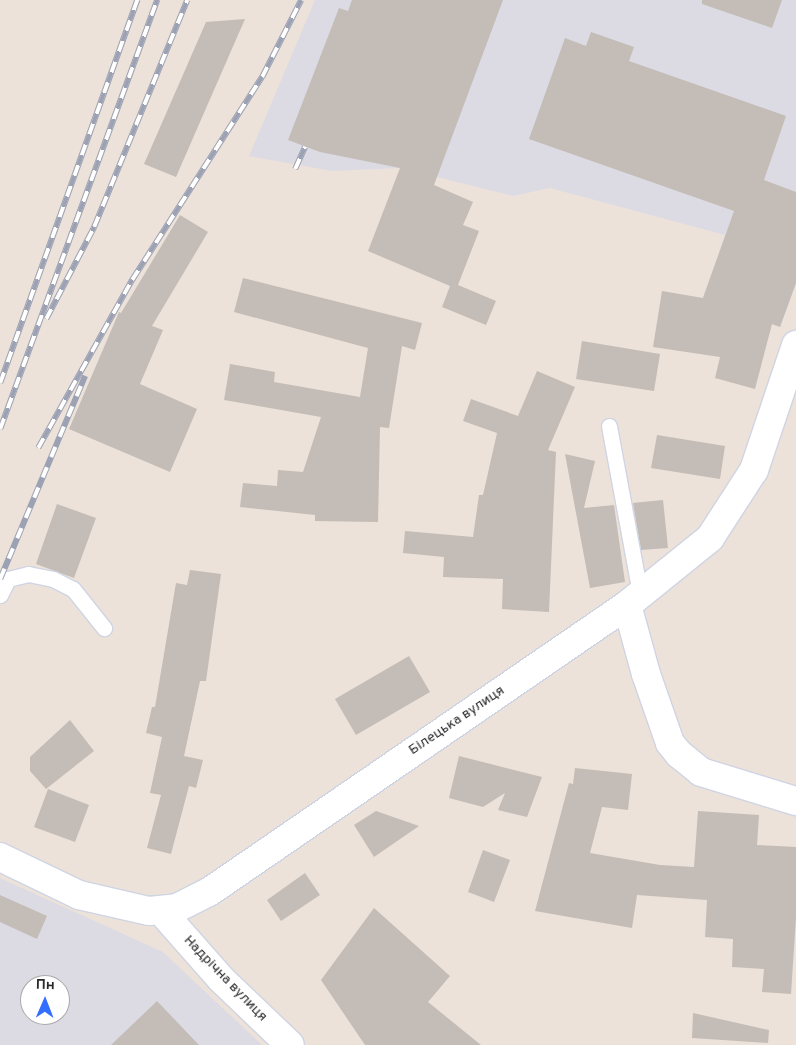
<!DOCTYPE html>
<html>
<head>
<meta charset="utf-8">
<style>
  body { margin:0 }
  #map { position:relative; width:796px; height:1045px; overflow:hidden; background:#ece2d9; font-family:Overpass,sans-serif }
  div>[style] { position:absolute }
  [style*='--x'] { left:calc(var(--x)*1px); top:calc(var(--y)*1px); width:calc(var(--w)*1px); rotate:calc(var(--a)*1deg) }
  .industrial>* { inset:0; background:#dcdbe4 }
  .building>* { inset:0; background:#c4bcb6 }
  .roads { filter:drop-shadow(1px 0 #cfd4e3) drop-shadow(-1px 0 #cfd4e3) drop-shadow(0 1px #cfd4e3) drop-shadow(0 -1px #cfd4e3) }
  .lane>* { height:15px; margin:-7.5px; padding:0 7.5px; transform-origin:7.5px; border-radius:7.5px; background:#fff }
  .street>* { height:28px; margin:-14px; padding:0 14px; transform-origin:14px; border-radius:14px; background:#fff }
  .secondary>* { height:28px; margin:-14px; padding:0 14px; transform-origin:14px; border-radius:14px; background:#fff }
  .rail>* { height:5.5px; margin-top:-2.75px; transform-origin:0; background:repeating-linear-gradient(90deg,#fff 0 11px,#9ca2b4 0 22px); box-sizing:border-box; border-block:1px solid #9ca2b4 }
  span { translate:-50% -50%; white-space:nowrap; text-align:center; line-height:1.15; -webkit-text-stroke:4px #fff; paint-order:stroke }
  .street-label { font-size:14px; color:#292929 }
  .north { position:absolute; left:20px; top:975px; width:50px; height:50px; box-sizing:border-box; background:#fff; border:1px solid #a9a9a9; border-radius:50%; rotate:1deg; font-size:14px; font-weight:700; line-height:20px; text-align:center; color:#292929 }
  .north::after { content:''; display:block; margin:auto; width:18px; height:22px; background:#336eff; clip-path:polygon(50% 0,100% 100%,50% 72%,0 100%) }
</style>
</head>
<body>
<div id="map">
  <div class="industrial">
    <i style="clip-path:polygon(315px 0,796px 0,796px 283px,780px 327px,702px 300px,725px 235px,550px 188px,513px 196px,401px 168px,332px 171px,249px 156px)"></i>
    <i style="clip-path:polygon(evenodd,0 878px,163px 952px,262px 1045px,0 1045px,0 878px,30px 985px,60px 985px,60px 1015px,30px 1015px,30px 985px)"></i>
  </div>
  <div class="building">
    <i style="clip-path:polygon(352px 0,503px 0,434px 185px,473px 202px,463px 225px,479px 231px,458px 285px,496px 301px,486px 325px,442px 307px,450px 286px,368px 251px,400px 168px,320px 152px,288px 140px,339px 8px,348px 11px)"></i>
    <i style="clip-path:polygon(702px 0,782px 0,772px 28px,702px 4px)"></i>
    <i style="clip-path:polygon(245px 19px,176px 177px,144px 164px,206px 22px)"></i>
    <i style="clip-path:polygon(591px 32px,634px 47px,629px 61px,786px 116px,764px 180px,796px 192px,796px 283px,780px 327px,772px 324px,755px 389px,715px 378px,720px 357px,653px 347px,662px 291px,703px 298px,734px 211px,529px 139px,565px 38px,586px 46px)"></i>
    <i style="clip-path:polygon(180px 215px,208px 232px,152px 326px,163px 330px,140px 384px,197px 409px,170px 472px,69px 429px,119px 312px,121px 313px)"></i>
    <i style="clip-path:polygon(243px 278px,422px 323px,415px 350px,402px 346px,389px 428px,380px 427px,378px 522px,315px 521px,315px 515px,240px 507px,243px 483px,277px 486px,278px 470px,303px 472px,321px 417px,224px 400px,230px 364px,275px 372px,274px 382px,360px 397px,368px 348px,234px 312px)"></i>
    <i style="clip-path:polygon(582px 341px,660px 354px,654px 391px,576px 379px)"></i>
    <i style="clip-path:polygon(537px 371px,575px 387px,548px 450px,556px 452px,549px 612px,502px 609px,503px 579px,443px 577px,444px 557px,403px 553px,405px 531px,473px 537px,479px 495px,483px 495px,497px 433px,463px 421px,471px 399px,518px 416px)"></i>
    <i style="clip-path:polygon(657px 435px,725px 446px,720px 479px,651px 468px)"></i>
    <i style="clip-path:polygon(565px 454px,595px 461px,584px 508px,614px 505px,625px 582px,590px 588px)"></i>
    <i style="clip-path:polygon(663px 500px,668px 548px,641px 550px,633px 503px)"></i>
    <i style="clip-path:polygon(57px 504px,96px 518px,74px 578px,36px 564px)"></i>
    <i style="clip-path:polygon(190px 570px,221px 574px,206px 681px,200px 681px,184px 756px,203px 760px,196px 788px,189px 786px,171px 854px,147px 848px,161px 795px,150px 793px,162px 737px,146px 733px,152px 707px,155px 707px,176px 583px,187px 585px)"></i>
    <i style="clip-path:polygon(409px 656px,430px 692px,356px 735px,335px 699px)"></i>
    <i style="clip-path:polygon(70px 720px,94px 751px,46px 789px,30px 771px,30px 757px)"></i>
    <i style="clip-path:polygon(459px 756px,542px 777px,527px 817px,498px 810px,505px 793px,483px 807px,449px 798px)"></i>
    <i style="clip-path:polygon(575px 768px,632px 774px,628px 810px,602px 807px,590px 853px,660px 865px,694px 867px,698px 811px,759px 815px,757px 845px,796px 847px,796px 918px,791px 994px,762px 992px,764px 969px,732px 967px,733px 939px,705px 937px,707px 900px,637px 895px,632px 928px,535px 911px,569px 783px,573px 784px)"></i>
    <i style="clip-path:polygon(48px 789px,89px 805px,75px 842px,34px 827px)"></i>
    <i style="clip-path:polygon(376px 811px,419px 826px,374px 857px,354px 825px)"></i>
    <i style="clip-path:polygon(483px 850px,510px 860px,494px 902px,468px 892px)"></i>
    <i style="clip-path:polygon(305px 873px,320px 895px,281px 921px,267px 900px)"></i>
    <i style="clip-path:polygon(0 895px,47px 916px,37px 939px,0 922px)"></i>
    <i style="clip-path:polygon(374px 908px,450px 976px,428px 1002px,481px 1045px,365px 1045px,321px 980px)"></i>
    <i style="clip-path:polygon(157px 1001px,199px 1045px,111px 1045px)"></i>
    <i style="clip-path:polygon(693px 1013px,769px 1030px,768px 1043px,692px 1038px)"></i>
  </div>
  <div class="roads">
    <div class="lane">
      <i style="--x:609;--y:426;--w:171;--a:79.5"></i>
      <i style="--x:0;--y:595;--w:18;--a:-63"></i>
      <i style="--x:8;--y:579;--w:21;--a:-14"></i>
      <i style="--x:28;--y:574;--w:25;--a:11"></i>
      <i style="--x:53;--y:579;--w:22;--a:27"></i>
      <i style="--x:73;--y:589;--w:50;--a:51.5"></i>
    </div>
    <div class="street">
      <i style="--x:627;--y:605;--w:72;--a:74.6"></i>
      <i style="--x:646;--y:674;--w:73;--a:70.8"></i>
      <i style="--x:670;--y:743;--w:14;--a:51"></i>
      <i style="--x:679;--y:754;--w:28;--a:39"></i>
      <i style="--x:701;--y:772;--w:99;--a:17"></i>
      <i style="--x:162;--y:912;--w:89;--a:48.6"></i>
      <i style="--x:221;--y:979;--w:95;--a:43.7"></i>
    </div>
    <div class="secondary">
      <i style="--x:0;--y:857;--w:88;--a:25.7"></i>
      <i style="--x:79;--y:895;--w:72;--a:12.9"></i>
      <i style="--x:149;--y:911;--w:28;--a:-6"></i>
      <i style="--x:177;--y:908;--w:36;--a:-27"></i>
      <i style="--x:209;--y:892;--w:507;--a:-34.47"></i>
      <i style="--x:627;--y:605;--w:107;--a:-38.9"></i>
      <i style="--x:710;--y:538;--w:81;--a:-57.1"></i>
      <i style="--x:754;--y:470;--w:132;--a:-71.4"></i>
    </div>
  </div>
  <div class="rail">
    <i style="--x:295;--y:169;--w:24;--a:-66"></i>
    <i style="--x:46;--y:319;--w:104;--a:-62.4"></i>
    <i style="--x:94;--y:227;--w:245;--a:-67.7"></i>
    <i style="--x:0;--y:383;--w:407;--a:-70.3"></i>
    <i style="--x:0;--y:429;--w:457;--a:-69.9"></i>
    <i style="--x:38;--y:448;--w:193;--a:-60.8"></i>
    <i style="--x:132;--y:280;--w:241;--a:-57.4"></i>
    <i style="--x:262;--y:77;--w:86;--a:-63.1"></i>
    <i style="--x:0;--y:579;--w:220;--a:-67.3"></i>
  </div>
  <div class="street-label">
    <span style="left:457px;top:721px;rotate:-34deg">Білецька вулиця</span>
    <span style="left:225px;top:979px;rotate:46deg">Надрічна вулиця</span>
  </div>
  <div class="north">Пн</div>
</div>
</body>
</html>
